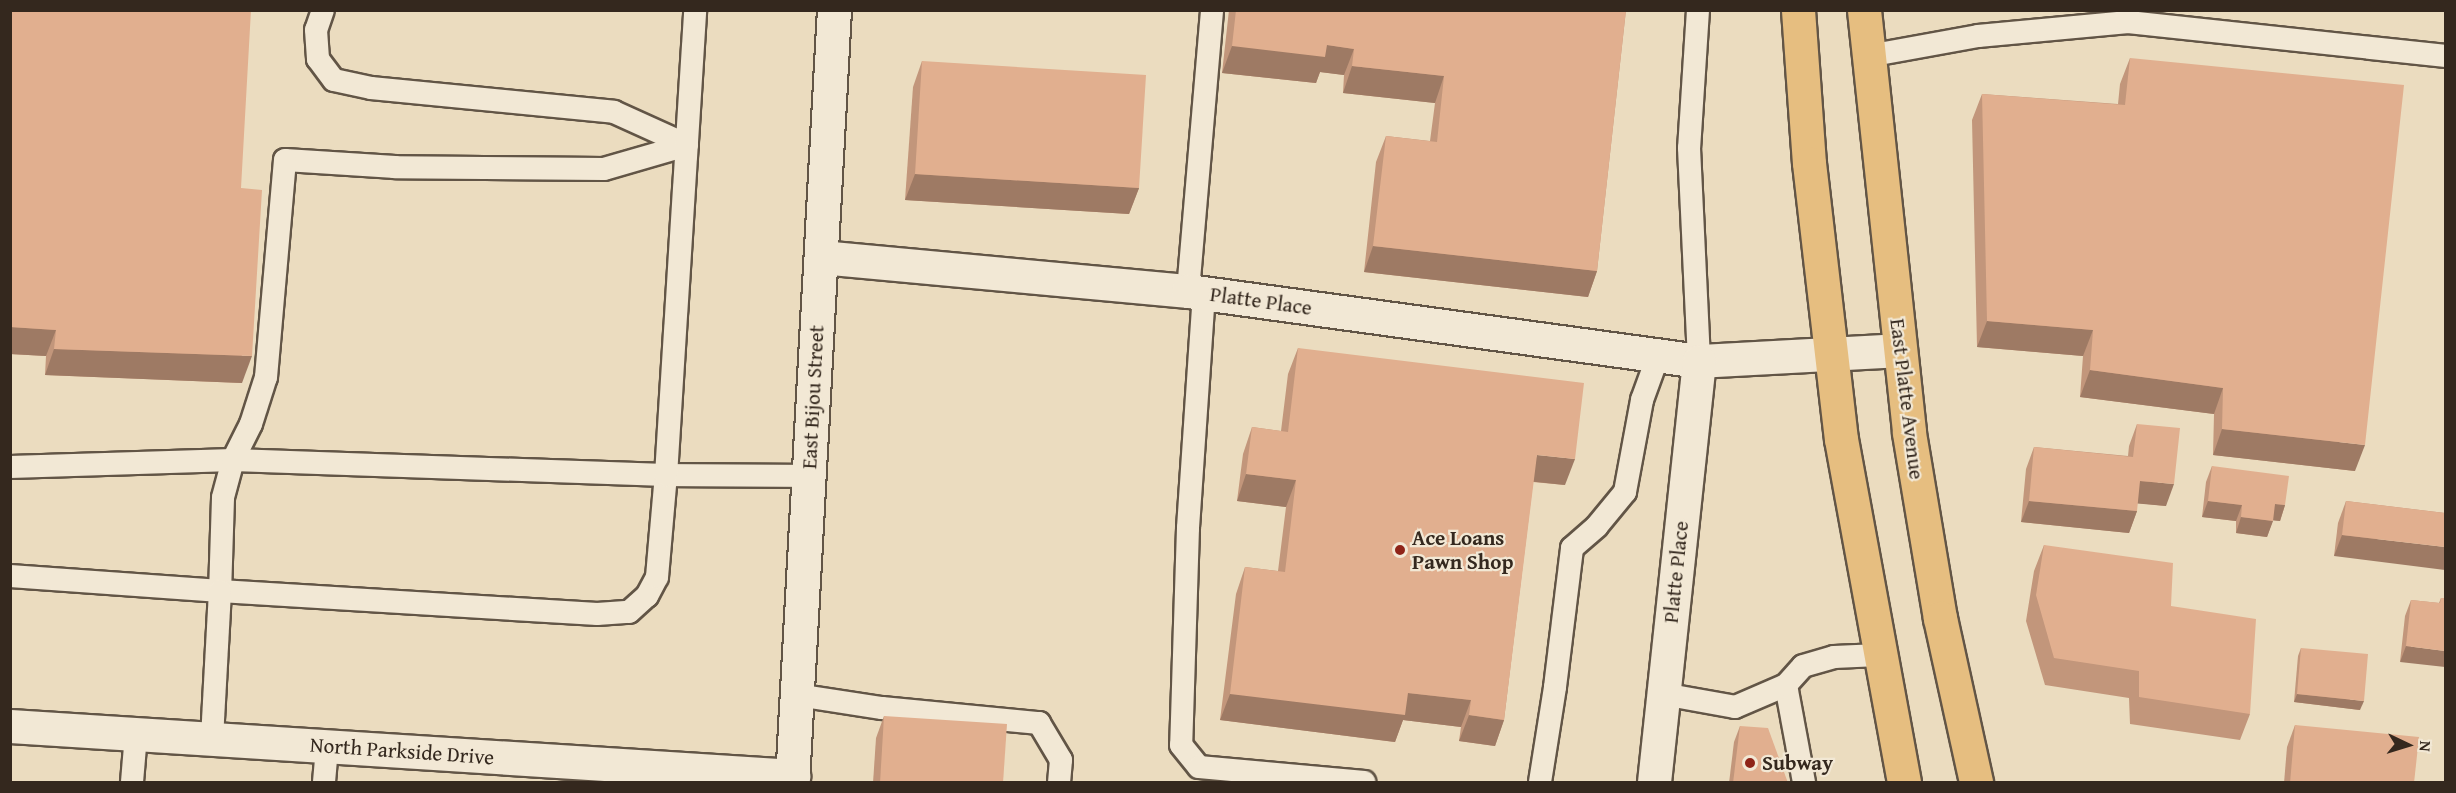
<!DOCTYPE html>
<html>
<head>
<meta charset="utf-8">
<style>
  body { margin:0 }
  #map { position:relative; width:2456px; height:793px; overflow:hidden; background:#ebdcbf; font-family:"Gentium Book Plus",serif }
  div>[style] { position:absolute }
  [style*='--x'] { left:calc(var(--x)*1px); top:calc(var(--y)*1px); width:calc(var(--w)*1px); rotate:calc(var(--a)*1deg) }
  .roads { filter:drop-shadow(2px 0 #625546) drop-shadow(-2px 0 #625546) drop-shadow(0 2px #625546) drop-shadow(0 -2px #625546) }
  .service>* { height:22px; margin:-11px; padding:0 11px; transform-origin:11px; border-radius:11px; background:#f2e8d5 }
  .minor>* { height:33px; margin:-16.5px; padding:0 16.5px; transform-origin:16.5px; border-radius:16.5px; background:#f2e8d5 }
  .tertiary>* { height:33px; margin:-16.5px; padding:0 16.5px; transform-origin:16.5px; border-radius:16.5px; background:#f2e8d5 }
  .primary>* { height:33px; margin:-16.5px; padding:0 16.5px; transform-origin:16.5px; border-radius:16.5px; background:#e6be80 }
  .wall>* { inset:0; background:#c2967b }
  .shaded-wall>* { inset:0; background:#9e7a64 }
  .building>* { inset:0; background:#e1af8f }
  .dots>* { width:16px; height:16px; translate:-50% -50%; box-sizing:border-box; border:3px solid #f2e8d5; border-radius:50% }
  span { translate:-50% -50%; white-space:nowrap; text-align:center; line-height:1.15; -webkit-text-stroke:4.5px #f2e8d5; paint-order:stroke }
  .street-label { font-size:21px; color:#34281e }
  .poi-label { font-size:21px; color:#34281e; font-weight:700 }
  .left { translate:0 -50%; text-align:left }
  .frame { position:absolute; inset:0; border:12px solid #34281e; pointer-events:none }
  .north { position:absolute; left:2378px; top:715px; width:60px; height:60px; -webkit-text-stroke:4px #f2e8d5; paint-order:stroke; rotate:94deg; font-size:16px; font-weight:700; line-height:24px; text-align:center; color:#34281e }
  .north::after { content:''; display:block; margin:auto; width:21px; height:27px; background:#34281e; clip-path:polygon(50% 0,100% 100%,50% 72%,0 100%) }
</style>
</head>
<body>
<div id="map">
  <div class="roads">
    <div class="service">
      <i style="--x:323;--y:10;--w:21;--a:109"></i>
      <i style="--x:316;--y:30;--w:29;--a:86"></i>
      <i style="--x:318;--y:59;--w:26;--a:53"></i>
      <i style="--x:334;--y:80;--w:38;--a:12"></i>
      <i style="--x:371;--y:88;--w:244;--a:5.6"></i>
      <i style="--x:614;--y:112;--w:80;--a:24.3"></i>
      <i style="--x:1698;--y:10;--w:138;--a:93.7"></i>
      <i style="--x:1689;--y:148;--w:213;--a:87.3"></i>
      <i style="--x:1868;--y:56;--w:112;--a:-10.3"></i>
      <i style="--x:1978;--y:36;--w:151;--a:-5.3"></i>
      <i style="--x:2128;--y:22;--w:320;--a:6.1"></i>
      <i style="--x:687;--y:145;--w:86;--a:163.9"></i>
      <i style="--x:604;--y:169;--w:209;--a:-179.5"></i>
      <i style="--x:395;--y:167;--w:110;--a:-176.4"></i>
      <i style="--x:285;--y:160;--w:218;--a:95"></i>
      <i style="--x:266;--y:377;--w:49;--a:107.7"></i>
      <i style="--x:251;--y:424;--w:40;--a:116.6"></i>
      <i style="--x:233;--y:460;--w:39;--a:105"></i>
      <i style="--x:223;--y:498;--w:93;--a:91.8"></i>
      <i style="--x:220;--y:591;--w:378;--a:3.5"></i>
      <i style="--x:597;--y:614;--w:32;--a:-4"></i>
      <i style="--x:629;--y:612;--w:24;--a:-42"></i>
      <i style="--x:647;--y:596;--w:21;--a:-62"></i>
      <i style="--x:657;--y:577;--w:102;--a:-85"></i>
      <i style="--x:666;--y:475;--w:143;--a:0.4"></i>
      <i style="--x:1188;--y:291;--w:282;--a:-85.1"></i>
      <i style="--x:1204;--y:293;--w:236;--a:93.9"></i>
      <i style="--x:1188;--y:528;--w:217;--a:91.8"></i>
      <i style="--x:1181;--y:745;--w:28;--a:51"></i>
      <i style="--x:1199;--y:767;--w:166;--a:5.2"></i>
      <i style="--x:10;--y:467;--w:223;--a:-1.8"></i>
      <i style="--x:233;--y:460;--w:433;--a:2"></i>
      <i style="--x:666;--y:475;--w:466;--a:-86.4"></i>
      <i style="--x:10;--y:576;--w:211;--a:4.1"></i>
      <i style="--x:220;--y:591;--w:148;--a:93.1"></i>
      <i style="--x:1786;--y:685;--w:99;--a:79.5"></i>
      <i style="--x:1663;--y:694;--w:73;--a:10.2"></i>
      <i style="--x:1735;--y:707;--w:56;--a:-23.3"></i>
      <i style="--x:1786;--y:685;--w:25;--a:-48"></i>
      <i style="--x:1803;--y:666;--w:32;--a:-16"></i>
      <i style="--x:1834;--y:657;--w:45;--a:-2.5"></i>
      <i style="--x:797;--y:695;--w:86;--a:8.7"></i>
      <i style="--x:882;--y:708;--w:158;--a:5.5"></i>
      <i style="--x:1039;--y:723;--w:43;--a:59.3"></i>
      <i style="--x:1061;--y:760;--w:22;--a:95"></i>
      <i style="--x:132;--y:782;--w:48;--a:-85.2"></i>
      <i style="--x:324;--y:782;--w:36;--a:-85"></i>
      <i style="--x:1540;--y:782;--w:96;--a:-81"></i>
      <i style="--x:1555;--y:687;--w:140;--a:-83"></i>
      <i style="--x:1572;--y:548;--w:33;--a:-41"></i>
      <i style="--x:1597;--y:526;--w:44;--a:-50.5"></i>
      <i style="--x:1625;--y:492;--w:94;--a:-79.5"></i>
      <i style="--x:1642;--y:400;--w:47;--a:-70"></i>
    </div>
    <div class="minor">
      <i style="--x:821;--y:257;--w:369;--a:5.3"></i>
      <i style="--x:1188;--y:291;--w:516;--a:7.8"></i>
      <i style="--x:1699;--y:361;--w:200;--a:-3.1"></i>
      <i style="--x:10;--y:726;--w:785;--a:3.65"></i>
      <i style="--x:1654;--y:782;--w:423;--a:-83.9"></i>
    </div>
    <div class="tertiary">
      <i style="--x:792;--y:782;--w:773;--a:-86.89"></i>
    </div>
    <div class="primary">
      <i style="--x:1798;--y:10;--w:153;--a:85.9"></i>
      <i style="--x:1809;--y:163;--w:278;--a:83.4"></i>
      <i style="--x:1841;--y:439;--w:349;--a:79.6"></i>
      <i style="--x:1864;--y:10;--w:425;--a:83.9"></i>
      <i style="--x:1909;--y:433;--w:188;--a:80.5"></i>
      <i style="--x:1940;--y:618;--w:168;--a:77.6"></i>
    </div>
  </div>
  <div class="wall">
    <i style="clip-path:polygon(10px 10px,241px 188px,242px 383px,45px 375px,46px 356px,10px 354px)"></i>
    <i style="clip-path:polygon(1229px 10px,1626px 10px,1597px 271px,1588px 297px,1364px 272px,1376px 162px,1386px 136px,1430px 141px,1435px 103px,1343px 93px,1344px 75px,1320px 72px,1316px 83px,1222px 73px)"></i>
    <i style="clip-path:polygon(2130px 58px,2355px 471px,2213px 455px,2214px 414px,2080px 397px,2083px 356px,1977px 347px,1972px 120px,1982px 94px,2118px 104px,2120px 84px)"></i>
    <i style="clip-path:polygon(922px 61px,1139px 188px,1129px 214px,905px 200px,913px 87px)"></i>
    <i style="clip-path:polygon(1298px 348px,1565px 485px,1533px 482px,1504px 720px,1495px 746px,1459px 741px,1461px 727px,1403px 720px,1395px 742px,1220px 720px,1236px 594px,1245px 567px,1278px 571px,1286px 507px,1237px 501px,1243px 454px,1252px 427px,1281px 431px,1288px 374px)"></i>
    <i style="clip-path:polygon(2137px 424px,2166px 506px,2137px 503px,2137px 511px,2129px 533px,2021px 522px,2026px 469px,2034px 447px,2128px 456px,2129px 446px)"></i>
    <i style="clip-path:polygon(2212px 466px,2285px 505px,2280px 521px,2273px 520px,2267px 537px,2236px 533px,2236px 521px,2202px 517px,2206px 482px)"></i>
    <i style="clip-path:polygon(2346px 501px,2445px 513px,2334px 556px,2338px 523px)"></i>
    <i style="clip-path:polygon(2044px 545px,2171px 606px,2250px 714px,2240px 740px,2130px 724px,2129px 698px,2045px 685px,2026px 621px,2034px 571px)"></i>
    <i style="clip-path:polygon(2441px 598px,2445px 598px,2400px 662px,2405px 616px,2411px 600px,2439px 603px)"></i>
    <i style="clip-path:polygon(2301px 648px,2360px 710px,2294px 702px,2298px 656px)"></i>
    <i style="clip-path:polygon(884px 716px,1003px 783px,873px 783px,876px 738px)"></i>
    <i style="clip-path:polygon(2295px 725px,2414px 783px,2284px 783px,2287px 747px)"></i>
    <i style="clip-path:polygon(1740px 726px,1788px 783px,1729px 783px,1734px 742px)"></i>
  </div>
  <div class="shaded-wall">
    <i style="clip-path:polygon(1327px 45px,1354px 49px,1344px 75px,1320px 72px,1316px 83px,1222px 73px,1232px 46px)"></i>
    <i style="clip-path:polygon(1352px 66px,1444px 76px,1435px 103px,1343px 93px)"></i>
    <i style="clip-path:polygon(915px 174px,1139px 188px,1129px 214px,905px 200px)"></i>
    <i style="clip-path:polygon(1373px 246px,1597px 271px,1588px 297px,1364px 272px)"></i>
    <i style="clip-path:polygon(1987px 321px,2093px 330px,2083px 356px,1977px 347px)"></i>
    <i style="clip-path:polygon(10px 327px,56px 330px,46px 356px,10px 354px)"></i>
    <i style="clip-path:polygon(54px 349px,252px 356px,242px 383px,45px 375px)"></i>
    <i style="clip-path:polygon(2090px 370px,2223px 388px,2214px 414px,2080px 397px)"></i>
    <i style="clip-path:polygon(2222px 429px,2365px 445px,2355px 471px,2213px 455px)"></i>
    <i style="clip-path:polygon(1537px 455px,1575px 459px,1565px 485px,1527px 481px)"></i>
    <i style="clip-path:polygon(1246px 474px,1296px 480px,1286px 507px,1237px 501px)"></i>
    <i style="clip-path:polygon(2140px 481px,2174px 484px,2166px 506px,2132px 503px)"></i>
    <i style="clip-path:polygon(2029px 501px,2137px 511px,2129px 533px,2021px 522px)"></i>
    <i style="clip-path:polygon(2208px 501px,2242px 505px,2236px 521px,2202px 517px)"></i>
    <i style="clip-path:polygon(2275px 504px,2285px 505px,2280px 521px,2269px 520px)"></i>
    <i style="clip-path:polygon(2241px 517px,2273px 521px,2267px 537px,2236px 533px)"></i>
    <i style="clip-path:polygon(2342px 535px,2445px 547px,2445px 570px,2334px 556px)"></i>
    <i style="clip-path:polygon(2406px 646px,2445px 651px,2445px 667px,2400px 662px)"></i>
    <i style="clip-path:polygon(1408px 693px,1471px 700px,1461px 727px,1403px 720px,1395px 742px,1220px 720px,1230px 694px)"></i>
    <i style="clip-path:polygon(2297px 694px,2364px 701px,2360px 710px,2294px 702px)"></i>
    <i style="clip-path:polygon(1469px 715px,1504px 720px,1495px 746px,1459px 741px)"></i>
  </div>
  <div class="building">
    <i style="clip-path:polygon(10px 10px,251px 10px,241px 188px,262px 190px,252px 356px,54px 349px,56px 330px,10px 327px)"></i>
    <i style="clip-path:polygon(1236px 10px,1626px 10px,1597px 271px,1373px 246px,1386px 136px,1437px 142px,1444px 76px,1352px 66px,1354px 49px,1327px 45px,1325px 57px,1232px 46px)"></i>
    <i style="clip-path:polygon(2130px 58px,2404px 85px,2365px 445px,2222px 429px,2223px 388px,2090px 370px,2093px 330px,1987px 321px,1982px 94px,2125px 105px)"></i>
    <i style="clip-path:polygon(922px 61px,1146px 75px,1139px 188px,915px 174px)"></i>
    <i style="clip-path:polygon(1298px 348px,1584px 383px,1575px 459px,1537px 455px,1504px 720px,1469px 715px,1471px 700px,1408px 693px,1405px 715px,1230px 694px,1245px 567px,1285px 572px,1296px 480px,1246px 474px,1252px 427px,1288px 432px)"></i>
    <i style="clip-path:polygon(2137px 424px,2180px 428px,2174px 484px,2140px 481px,2137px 511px,2029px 501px,2034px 447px,2133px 457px)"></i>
    <i style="clip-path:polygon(2212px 466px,2289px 476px,2285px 505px,2275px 504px,2273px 521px,2241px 517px,2242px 505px,2208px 501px)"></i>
    <i style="clip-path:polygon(2346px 501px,2445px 513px,2445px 547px,2342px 535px)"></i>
    <i style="clip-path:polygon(2044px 545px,2173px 563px,2171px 606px,2256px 619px,2250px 714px,2139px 697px,2139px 671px,2054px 658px,2036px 595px)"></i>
    <i style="clip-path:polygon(2441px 598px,2445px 598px,2445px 651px,2406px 646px,2411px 600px,2440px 603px)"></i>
    <i style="clip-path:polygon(2301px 648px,2368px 654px,2364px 701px,2297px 694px)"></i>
    <i style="clip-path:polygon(884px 716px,1007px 724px,1003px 783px,880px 783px)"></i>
    <i style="clip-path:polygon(2295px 725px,2419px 737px,2414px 783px,2290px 783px)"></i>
    <i style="clip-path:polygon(1740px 726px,1768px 728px,1788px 783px,1733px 783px)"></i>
  </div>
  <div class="dots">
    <i style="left:1400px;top:550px;background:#8f2418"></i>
    <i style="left:1750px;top:763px;background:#8f2418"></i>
  </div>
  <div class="street-label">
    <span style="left:1261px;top:301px;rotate:8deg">Platte Place</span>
    <span style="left:813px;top:397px;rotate:-87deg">East Bijou Street</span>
    <span style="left:1907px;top:399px;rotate:83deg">East Platte Avenue</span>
    <span style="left:1676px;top:572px;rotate:-84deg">Platte Place</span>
    <span style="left:402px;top:751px;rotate:4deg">North Parkside Drive</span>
  </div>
  <div class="poi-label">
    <span class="left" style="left:1412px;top:550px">Ace Loans<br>Pawn Shop</span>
    <span class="left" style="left:1762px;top:763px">Subway</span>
  </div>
  <div class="frame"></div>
  <div class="north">N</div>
</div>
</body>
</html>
